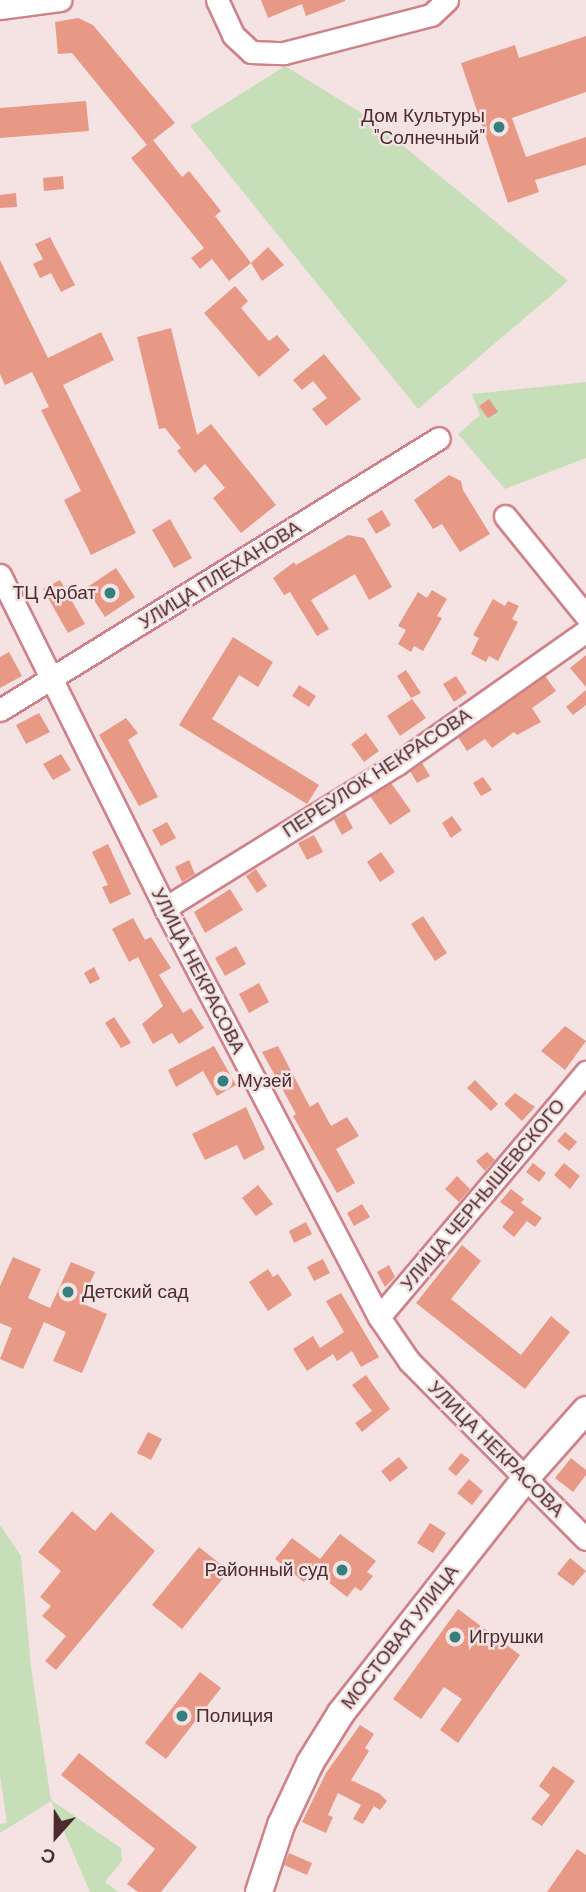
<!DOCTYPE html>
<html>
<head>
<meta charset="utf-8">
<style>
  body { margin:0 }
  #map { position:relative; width:586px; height:1892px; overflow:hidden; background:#f5e3e4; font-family:"DM Sans",sans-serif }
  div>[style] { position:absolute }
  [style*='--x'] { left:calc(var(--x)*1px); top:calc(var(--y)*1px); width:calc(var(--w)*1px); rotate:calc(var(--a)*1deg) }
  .green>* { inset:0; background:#c6dfb8 }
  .building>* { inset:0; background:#e89986 }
  .roads { filter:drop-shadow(2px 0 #cf8289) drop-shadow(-2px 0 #cf8289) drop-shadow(0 2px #cf8289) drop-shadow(0 -2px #cf8289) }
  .minor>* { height:21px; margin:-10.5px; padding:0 10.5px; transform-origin:10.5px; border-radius:10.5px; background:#fff }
  .major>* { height:26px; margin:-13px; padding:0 13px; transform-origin:13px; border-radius:13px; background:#fff }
  .dots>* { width:19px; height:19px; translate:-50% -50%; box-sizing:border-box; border:4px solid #f5e3e4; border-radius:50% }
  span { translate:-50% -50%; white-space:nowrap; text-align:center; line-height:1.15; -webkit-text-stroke:5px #f5e3e4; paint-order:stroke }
  .poi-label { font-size:19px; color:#4c2c2e }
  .right { translate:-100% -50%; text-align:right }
  .left { translate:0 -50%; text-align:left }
  .street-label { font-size:19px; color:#4c2c2e }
  .north { position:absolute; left:21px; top:1801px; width:70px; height:70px; -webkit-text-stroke:5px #f5e3e4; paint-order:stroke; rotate:201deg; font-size:19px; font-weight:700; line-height:28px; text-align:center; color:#4c2c2e }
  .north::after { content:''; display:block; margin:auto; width:24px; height:32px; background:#4c2c2e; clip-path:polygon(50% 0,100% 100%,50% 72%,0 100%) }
</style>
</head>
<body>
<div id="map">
  <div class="green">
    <i style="clip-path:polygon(285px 66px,368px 117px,568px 281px,418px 409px,190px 126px)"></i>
    <i style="clip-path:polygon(586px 382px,586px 458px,505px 489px,458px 434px,480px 415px,472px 394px)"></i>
    <i style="clip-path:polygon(0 1525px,21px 1556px,31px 1667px,51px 1800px,121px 1848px,122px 1861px,105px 1882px,118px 1892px,90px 1892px,51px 1801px,0 1833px,0 1824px,7px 1823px,0 1776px)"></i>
  </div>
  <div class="building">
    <i style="clip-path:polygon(261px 0,345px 0,345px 1px,306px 16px,302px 4px,268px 18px)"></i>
    <i style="clip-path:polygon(78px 18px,93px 25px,175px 123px,147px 145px,72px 53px,58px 54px,55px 22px)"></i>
    <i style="clip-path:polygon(586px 36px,586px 92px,512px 118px,526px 157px,586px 137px,586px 165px,535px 180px,539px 192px,508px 203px,461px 63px,515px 45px,519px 58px)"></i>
    <i style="clip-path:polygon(86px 101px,89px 131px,0 138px,0 108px)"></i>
    <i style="clip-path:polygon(153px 140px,182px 177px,189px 171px,221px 211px,215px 216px,251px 263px,229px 281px,212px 259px,200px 269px,191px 258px,204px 248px,131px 158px)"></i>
    <i style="clip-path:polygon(63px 176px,64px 189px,44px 191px,43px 178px)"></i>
    <i style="clip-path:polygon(16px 193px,17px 207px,0 208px,0 195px)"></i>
    <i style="clip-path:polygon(50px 237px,75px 285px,61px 292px,51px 273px,40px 278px,33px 264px,43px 259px,35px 244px)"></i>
    <i style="clip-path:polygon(268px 247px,284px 265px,262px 281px,251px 263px)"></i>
    <i style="clip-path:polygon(0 260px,48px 358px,101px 332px,114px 360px,63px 385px,136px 533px,91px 555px,64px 500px,81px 491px,41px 410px,49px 407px,32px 372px,5px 385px,0 374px)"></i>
    <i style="clip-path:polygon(235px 286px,248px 301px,241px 308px,269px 341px,277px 335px,290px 350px,259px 377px,204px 313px)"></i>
    <i style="clip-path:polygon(171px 328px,197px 435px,211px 424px,276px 505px,241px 533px,213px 498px,225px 488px,205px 464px,195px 473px,177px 451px,181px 448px,165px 428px,159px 429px,137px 337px)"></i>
    <i style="clip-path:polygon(324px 354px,361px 399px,326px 426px,312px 409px,327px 398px,313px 381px,302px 390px,293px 380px)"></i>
    <i style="clip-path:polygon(489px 399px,498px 412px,488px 418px,479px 406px)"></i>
    <i style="clip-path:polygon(449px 475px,461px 481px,463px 490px,490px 534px,460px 552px,442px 524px,433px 529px,414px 500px)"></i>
    <i style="clip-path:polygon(382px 510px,391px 525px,376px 534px,367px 519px)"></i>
    <i style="clip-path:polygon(170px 519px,192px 558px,174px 568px,152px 530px)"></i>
    <i style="clip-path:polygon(348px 535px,364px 538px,392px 587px,369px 600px,355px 574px,311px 600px,329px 629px,317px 636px,290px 592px,284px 595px,273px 578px,294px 562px,296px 565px)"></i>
    <i style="clip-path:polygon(116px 568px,135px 597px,105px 617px,86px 588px)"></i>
    <i style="clip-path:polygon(60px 580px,85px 624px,68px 633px,43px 589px)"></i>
    <i style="clip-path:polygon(432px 590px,447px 599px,437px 616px,442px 618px,423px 651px,414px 646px,411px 652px,398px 644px,406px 630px,398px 626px,418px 592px,427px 598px)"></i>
    <i style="clip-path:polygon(493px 599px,505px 606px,508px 601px,519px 606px,512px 619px,518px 622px,498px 661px,489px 656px,486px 662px,471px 654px,479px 638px,473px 635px)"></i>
    <i style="clip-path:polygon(233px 637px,273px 662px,258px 687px,239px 675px,212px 719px,319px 785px,307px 804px,179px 725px)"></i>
    <i style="clip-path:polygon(9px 652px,22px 676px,0 688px,0 657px)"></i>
    <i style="clip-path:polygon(586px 655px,586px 687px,570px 668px)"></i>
    <i style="clip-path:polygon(406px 670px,421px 693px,411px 698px,397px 676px)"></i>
    <i style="clip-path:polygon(456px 676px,467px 693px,454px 702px,443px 684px)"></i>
    <i style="clip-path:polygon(545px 676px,556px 691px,532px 708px,541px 722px,517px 735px,514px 732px,492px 748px,485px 739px,467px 751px,458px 737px)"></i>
    <i style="clip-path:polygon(299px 685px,316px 696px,309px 707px,292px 696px)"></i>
    <i style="clip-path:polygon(586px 690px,586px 705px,573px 715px,566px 707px)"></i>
    <i style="clip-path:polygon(412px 699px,426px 718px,400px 736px,387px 716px)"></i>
    <i style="clip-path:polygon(39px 713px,50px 732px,26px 744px,16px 725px)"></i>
    <i style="clip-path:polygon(126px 718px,138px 733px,128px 740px,158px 797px,139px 806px,99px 735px)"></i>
    <i style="clip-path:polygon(366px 733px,379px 751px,364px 762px,351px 744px)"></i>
    <i style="clip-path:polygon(61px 754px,71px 770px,53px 780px,43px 764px)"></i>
    <i style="clip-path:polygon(422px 763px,430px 776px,417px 783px,410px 771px)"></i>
    <i style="clip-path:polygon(483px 777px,492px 790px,481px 796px,473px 783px)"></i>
    <i style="clip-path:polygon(391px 783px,411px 811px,390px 825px,370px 796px)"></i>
    <i style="clip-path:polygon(345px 813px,353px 828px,342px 835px,334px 820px)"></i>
    <i style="clip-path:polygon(452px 816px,462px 830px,451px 838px,442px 823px)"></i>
    <i style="clip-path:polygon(167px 822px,176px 838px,161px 846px,152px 830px)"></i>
    <i style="clip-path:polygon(314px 835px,323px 852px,307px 860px,298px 843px)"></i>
    <i style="clip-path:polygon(108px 844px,131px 894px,110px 904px,102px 887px,108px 885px,92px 852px)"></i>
    <i style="clip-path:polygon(381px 852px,395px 872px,380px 882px,367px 862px)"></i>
    <i style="clip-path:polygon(189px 860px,195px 874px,182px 882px,175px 867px)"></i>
    <i style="clip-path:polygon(256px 869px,267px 886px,257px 893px,246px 876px)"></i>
    <i style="clip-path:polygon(230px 889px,243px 910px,205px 933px,194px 912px)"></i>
    <i style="clip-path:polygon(423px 916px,447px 953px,435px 961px,411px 924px)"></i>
    <i style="clip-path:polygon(133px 918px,145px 940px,151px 937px,171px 968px,159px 975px,183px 1013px,191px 1008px,204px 1028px,179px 1044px,172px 1033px,153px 1044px,142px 1024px,163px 1006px,138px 957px,129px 962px,112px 929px)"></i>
    <i style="clip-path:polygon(236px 946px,246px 964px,225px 976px,215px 958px)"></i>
    <i style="clip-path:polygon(94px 967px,100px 979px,90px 984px,84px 973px)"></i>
    <i style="clip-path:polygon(259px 983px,269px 1002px,249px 1013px,239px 994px)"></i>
    <i style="clip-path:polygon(114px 1017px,131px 1043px,121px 1048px,105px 1023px)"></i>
    <i style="clip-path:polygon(565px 1026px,586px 1041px,565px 1070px,541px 1051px)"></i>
    <i style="clip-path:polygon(214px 1046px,236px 1085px,217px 1096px,203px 1071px,176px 1087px,168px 1070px)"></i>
    <i style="clip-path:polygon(278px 1046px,310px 1107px,318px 1102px,331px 1126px,347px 1117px,359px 1136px,336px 1149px,355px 1183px,337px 1193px,293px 1116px,296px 1114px,262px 1052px)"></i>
    <i style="clip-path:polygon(475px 1080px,498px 1104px,491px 1111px,467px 1088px)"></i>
    <i style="clip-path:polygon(515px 1093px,535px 1107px,522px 1121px,504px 1104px)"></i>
    <i style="clip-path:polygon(246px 1107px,265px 1149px,244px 1160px,237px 1145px,205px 1160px,192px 1134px)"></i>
    <i style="clip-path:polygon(565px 1132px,577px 1142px,569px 1151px,557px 1141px)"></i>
    <i style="clip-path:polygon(487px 1152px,495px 1160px,485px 1171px,476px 1161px)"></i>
    <i style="clip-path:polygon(533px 1163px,546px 1173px,539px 1182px,526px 1172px)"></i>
    <i style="clip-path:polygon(564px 1163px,580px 1176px,570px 1189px,554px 1175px)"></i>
    <i style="clip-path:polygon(457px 1176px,470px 1189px,459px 1202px,445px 1189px)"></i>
    <i style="clip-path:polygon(258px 1185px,273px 1204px,256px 1216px,242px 1198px)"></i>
    <i style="clip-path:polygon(511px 1189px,524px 1199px,521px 1203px,542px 1218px,535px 1227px,527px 1221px,514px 1237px,502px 1227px,514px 1212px,500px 1202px)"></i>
    <i style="clip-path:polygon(362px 1204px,370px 1217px,354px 1226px,347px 1213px)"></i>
    <i style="clip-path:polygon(306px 1222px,312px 1234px,294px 1243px,289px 1231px)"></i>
    <i style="clip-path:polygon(462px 1245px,481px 1261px,451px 1299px,521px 1355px,551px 1316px,570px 1332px,525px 1389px,416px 1303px)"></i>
    <i style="clip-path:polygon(13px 1257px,41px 1269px,28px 1298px,50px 1308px,71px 1262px,95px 1272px,81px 1303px,107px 1314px,82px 1373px,53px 1361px,66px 1332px,44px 1322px,23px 1369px,0 1359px,12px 1328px,0 1323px,0 1286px)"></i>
    <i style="clip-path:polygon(323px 1259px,330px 1273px,314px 1281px,307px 1267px)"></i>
    <i style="clip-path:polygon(389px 1265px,395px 1277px,385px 1287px,377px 1272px)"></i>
    <i style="clip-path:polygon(268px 1269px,273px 1277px,278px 1274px,292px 1295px,268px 1311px,249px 1282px)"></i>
    <i style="clip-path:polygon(341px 1293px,379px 1357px,361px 1367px,352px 1351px,337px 1361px,333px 1354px,307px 1371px,293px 1349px,313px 1336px,320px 1348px,344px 1332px,326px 1301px)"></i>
    <i style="clip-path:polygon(366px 1375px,390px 1409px,362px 1432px,355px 1423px,372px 1411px,352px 1385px)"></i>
    <i style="clip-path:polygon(148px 1432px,162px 1439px,151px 1460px,137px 1453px)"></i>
    <i style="clip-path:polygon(461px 1453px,470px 1460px,456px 1476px,448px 1469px)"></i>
    <i style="clip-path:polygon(399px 1457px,408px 1468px,390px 1482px,381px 1471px)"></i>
    <i style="clip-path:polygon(571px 1458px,586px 1470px,586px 1475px,573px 1492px,555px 1478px)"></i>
    <i style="clip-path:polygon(469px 1479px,483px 1491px,472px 1505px,457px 1493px)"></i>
    <i style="clip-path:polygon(72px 1511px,95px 1531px,111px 1512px,155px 1551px,56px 1670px,45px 1661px,66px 1636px,42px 1616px,51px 1606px,40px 1597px,61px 1571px,38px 1552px)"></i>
    <i style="clip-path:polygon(430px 1523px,446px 1533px,433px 1553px,417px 1543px)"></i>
    <i style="clip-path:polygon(340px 1534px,376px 1561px,367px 1572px,373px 1576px,361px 1591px,355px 1587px,347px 1597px,313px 1570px,304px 1582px,275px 1559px,292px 1538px,320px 1559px)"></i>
    <i style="clip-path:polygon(199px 1547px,229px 1571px,182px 1629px,152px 1605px)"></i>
    <i style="clip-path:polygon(570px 1558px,586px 1571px,573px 1586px,557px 1574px)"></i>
    <i style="clip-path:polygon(458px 1609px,520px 1655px,458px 1743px,440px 1730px,462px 1699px,444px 1687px,421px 1719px,393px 1699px)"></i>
    <i style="clip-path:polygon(200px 1672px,221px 1688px,166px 1759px,145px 1743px)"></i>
    <i style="clip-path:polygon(360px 1725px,374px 1734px,365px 1748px,369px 1751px,351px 1780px,380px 1794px,387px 1801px,380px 1810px,374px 1806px,363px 1824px,353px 1819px,361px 1805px,338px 1793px,328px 1815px,333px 1817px,326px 1833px,302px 1822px,326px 1773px)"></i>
    <i style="clip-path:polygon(79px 1753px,197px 1847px,161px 1892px,138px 1892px,127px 1884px,155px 1849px,61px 1775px)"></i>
    <i style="clip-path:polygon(553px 1766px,575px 1781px,542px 1826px,531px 1819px,550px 1795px,539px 1786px)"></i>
    <i style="clip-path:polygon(577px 1849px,586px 1855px,586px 1892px,547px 1892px)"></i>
    <i style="clip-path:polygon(289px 1853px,312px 1863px,307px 1875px,284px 1865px)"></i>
  </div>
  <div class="roads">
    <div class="minor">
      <i style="--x:217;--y:0;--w:38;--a:65"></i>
      <i style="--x:233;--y:35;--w:25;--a:43"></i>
      <i style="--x:251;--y:52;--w:33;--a:2"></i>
      <i style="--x:284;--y:53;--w:152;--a:-14.5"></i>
      <i style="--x:431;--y:15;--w:22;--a:-43"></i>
      <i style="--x:0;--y:8;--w:61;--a:-7.6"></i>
      <i style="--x:505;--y:516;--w:129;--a:51"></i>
      <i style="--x:0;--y:575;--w:372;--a:63.6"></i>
      <i style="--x:165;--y:908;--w:462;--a:62.4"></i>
      <i style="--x:379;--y:1317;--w:53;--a:55.7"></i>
      <i style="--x:409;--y:1361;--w:251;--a:45.2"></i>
      <i style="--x:0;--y:710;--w:516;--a:-31.78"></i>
      <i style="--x:165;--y:908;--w:273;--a:-31.8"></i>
      <i style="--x:397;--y:764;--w:231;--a:-35.1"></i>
      <i style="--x:379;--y:1317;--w:321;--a:-49.8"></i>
    </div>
    <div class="major">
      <i style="--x:259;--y:1892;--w:71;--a:-71.8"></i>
      <i style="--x:281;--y:1825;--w:68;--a:-64.9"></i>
      <i style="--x:310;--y:1763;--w:59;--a:-58.2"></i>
      <i style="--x:341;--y:1713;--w:298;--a:-51.8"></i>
      <i style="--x:525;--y:1479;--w:92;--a:-48.5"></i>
    </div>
  </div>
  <div class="dots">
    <i style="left:499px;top:127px;background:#367f7f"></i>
    <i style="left:110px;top:593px;background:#367f7f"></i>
    <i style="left:223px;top:1081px;background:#367f7f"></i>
    <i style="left:68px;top:1292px;background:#367f7f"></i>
    <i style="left:342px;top:1570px;background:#367f7f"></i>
    <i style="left:455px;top:1637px;background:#367f7f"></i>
    <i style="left:182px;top:1716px;background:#367f7f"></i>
  </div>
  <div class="poi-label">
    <span class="right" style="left:485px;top:127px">Дом Культуры<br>"Солнечный"</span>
    <span class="right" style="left:96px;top:593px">ТЦ Арбат</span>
    <span class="left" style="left:237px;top:1081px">Музей</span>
    <span class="left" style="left:82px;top:1292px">Детский сад</span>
    <span class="right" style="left:328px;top:1570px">Районный суд</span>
    <span class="left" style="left:469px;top:1637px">Игрушки</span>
    <span class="left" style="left:196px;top:1716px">Полиция</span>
  </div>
  <div class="street-label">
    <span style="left:220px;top:575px;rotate:-32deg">УЛИЦА ПЛЕХАНОВА</span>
    <span style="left:377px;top:773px;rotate:-33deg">ПЕРЕУЛОК НЕКРАСОВА</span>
    <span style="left:198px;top:971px;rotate:63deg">УЛИЦА НЕКРАСОВА</span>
    <span style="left:483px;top:1195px;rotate:-50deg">УЛИЦА ЧЕРНЫШЕВСКОГО</span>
    <span style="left:496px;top:1449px;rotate:45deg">УЛИЦА НЕКРАСОВА</span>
    <span style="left:400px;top:1637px;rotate:-52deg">МОСТОВАЯ УЛИЦА</span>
  </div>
  <div class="north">С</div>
</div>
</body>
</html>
